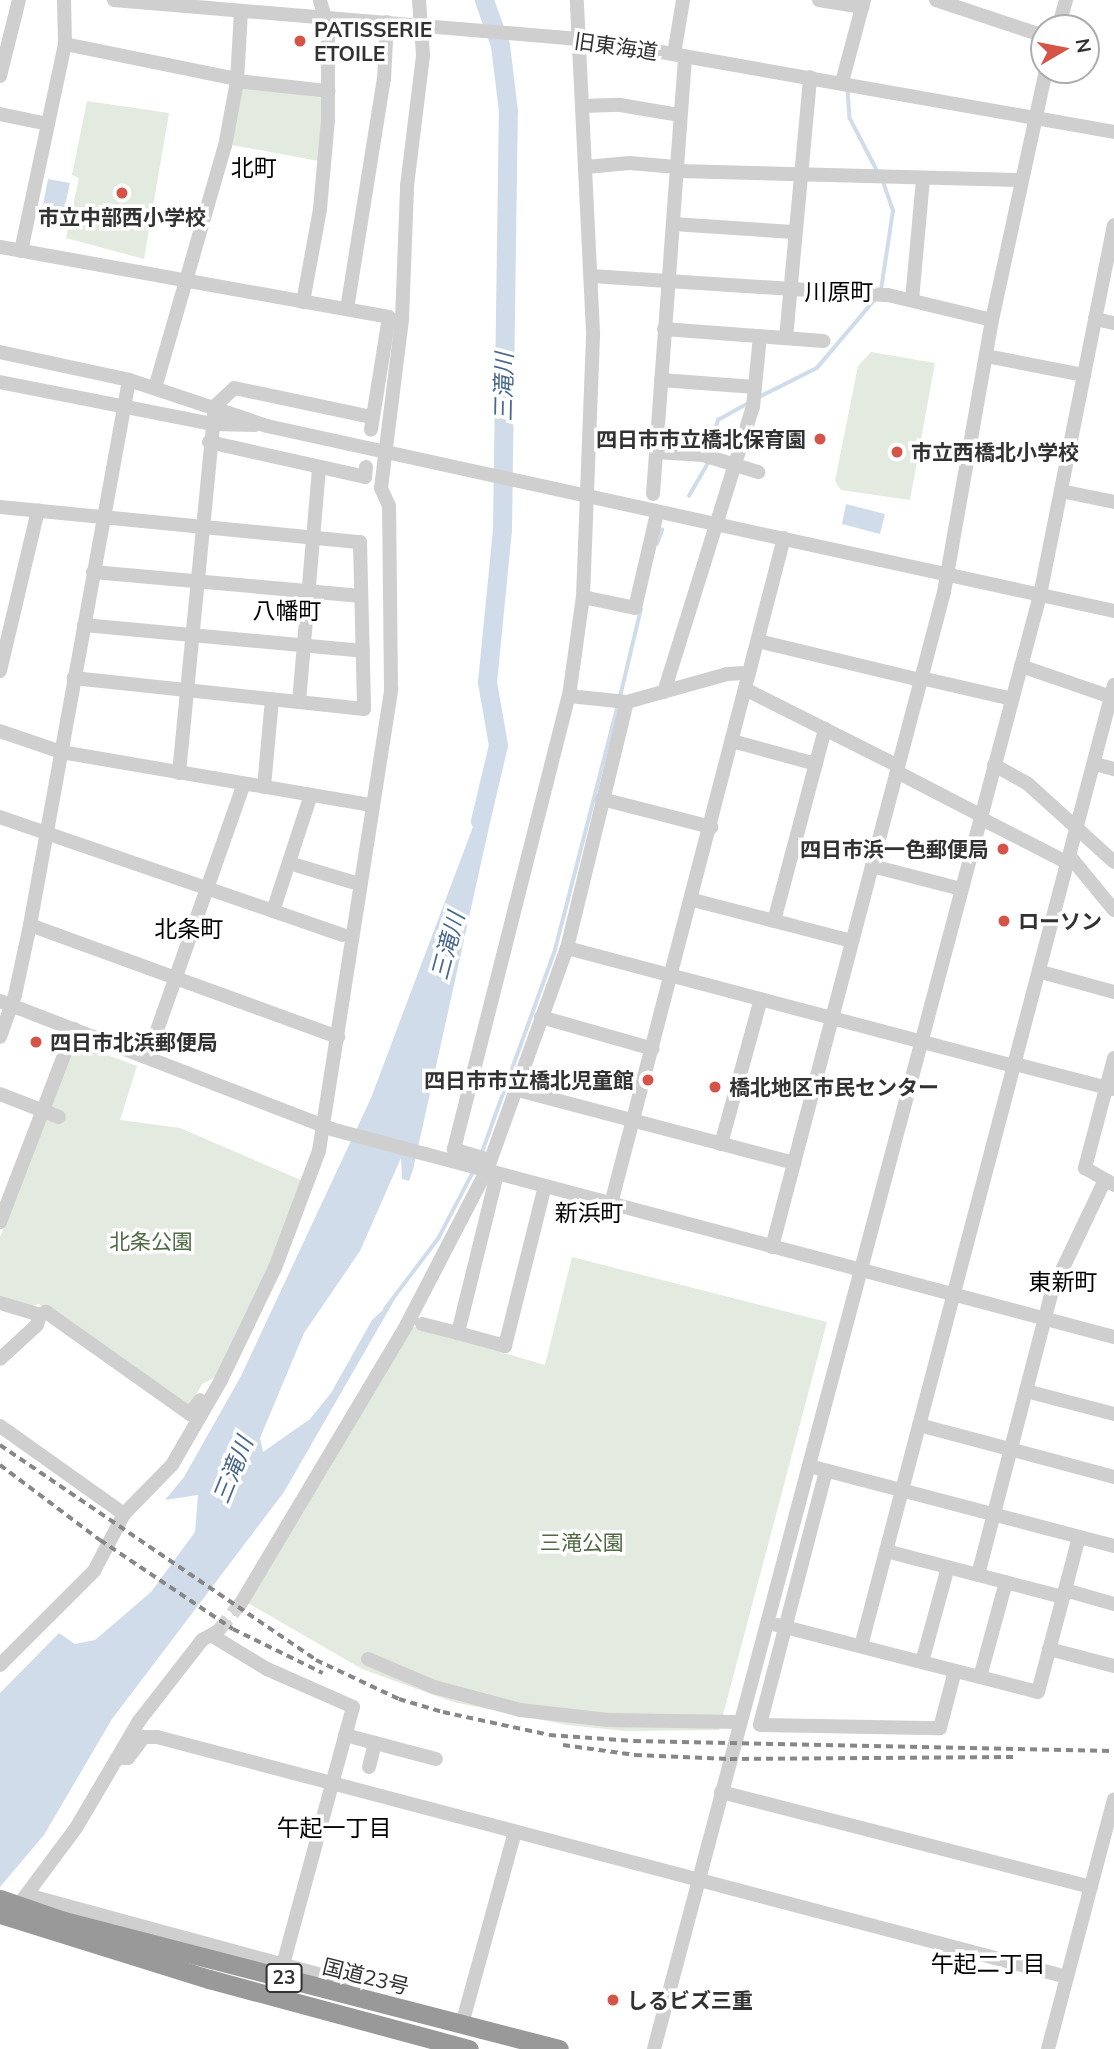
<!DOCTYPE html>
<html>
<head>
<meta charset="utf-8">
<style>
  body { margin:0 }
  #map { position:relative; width:1114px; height:2049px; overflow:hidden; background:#fff; font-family:Mulish,"Noto Sans JP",sans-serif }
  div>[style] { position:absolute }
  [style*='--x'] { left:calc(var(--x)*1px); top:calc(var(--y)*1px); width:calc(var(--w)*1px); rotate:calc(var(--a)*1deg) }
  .green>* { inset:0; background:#e3eadf }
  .water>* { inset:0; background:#d0dcea }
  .stream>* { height:3.5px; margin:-1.75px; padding:0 1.75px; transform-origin:1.75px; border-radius:1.75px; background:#d0dcea }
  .river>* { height:19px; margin:-9.5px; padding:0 9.5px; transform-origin:9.5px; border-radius:9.5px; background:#d0dcea }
  .minor-tunnel>* { height:14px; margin-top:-7px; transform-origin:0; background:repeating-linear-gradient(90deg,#d6d6d6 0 14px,transparent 0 21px) }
  .minor>* { height:14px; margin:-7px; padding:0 7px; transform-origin:7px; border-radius:7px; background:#cfcfcf }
  .highway>* { height:19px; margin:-9.5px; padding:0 9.5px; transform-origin:9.5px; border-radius:9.5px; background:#999 }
  .rail>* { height:3.5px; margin-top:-1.75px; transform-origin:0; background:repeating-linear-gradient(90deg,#878787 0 7px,transparent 0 12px) }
  .dots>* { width:19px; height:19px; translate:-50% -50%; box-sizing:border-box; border:4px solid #fff; border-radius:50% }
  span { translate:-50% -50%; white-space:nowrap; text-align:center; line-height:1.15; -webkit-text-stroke:7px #fff; paint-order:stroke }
  .shield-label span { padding:2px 5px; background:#fff; border:2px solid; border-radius:5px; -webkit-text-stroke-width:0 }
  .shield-label { font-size:19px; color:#323232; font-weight:700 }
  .poi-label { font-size:21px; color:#323232; font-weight:700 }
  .left { translate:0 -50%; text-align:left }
  .right { translate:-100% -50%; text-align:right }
  .street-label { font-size:21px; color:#323232 }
  .park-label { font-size:21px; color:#4f6a43 }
  .neighbourhood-label { font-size:23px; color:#000 }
  .water-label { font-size:23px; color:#47678d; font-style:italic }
  .north { position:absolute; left:1030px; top:14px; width:70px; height:70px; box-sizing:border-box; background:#fff; border:2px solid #adadad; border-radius:50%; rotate:80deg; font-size:19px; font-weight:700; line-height:28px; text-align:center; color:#323232 }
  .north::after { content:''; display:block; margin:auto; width:24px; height:32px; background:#d55347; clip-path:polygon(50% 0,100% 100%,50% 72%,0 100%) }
</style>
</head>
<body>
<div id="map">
  <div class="green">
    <i style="clip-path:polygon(241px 85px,322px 98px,319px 161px,232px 145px)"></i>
    <i style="clip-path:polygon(87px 101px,169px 113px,144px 259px,66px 238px,79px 178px,72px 175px)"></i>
    <i style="clip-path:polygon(871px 352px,935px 363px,910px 500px,841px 490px,835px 481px,858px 366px)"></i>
    <i style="clip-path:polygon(75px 1043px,137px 1066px,120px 1120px,180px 1128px,303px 1181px,273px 1262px,218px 1376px,202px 1384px,189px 1407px,39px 1304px,27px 1307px,0 1299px,0 1237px)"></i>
    <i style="clip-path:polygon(572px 1257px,827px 1322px,719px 1730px,625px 1731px,567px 1725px,453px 1702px,362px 1669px,248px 1603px,411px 1326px,545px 1365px)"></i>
  </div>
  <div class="water">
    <i style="clip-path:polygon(48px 179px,70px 183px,61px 224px,40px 220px)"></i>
    <i style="clip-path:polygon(846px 504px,885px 514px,880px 534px,842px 524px)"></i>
    <i style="clip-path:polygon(500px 755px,493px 809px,413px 1170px,409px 1181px,402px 1179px,401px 1158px,360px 1251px,304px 1333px,260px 1438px,263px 1452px,310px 1419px,331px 1393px,372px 1320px,395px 1299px,284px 1492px,112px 1719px,44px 1835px,0 1887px,0 1693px,59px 1633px,75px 1644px,95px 1640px,151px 1592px,195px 1532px,198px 1495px,165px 1500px,184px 1477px,241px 1376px,371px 1098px)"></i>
  </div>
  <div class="stream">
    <i style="--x:848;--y:90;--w:28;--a:86"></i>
    <i style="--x:850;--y:118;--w:61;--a:62.6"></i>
    <i style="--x:881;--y:290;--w:80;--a:-81.4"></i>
    <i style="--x:893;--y:211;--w:31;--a:-109"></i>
    <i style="--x:757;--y:398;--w:67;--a:-26.6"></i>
    <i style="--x:817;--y:368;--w:93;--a:-49.8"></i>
    <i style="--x:710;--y:454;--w:35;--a:-77"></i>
    <i style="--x:718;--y:420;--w:38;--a:-29"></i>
    <i style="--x:689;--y:496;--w:39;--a:-60"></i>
    <i style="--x:657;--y:544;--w:15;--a:-70"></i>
    <i style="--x:620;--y:697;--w:90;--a:-76.6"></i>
    <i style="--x:482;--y:1152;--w:215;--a:-70.1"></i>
    <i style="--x:555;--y:950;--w:253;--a:-75.6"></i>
    <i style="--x:385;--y:1309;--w:88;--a:-52.9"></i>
    <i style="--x:438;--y:1239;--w:76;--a:-62.4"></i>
  </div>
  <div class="river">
    <i style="--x:480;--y:821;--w:78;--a:-76.7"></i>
    <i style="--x:498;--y:745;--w:64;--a:-99.9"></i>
    <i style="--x:487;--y:682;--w:154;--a:-84.4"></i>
    <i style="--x:502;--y:529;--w:418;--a:-89.2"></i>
    <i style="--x:508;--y:111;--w:66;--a:-96.9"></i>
    <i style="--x:500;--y:45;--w:48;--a:-109.6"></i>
  </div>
  <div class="minor-tunnel">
    <i style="--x:219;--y:1630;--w:35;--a:-51"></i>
  </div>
  <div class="minor">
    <i style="--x:114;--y:0;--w:481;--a:4.8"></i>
    <i style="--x:593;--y:40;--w:529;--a:10.01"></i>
    <i style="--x:819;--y:0;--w:44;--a:9.2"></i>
    <i style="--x:936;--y:0;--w:114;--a:18.4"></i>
    <i style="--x:1058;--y:28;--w:29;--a:-74"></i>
    <i style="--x:65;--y:44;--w:176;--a:11.5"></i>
    <i style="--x:674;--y:54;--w:55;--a:-80.5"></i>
    <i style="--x:0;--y:76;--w:78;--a:-76"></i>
    <i style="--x:237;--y:81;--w:92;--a:6.3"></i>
    <i style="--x:842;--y:82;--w:85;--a:-75"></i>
    <i style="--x:582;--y:106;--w:38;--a:-2"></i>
    <i style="--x:620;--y:105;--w:61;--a:9.5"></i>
    <i style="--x:0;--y:114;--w:49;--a:11.8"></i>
    <i style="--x:587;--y:167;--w:42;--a:-5.4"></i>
    <i style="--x:629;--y:163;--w:48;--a:4.8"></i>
    <i style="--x:677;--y:171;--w:344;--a:1.5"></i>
    <i style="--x:673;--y:224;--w:120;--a:3.8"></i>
    <i style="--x:0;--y:247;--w:395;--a:10.2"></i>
    <i style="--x:389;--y:317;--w:114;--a:99.1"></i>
    <i style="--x:21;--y:251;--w:212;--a:-78"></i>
    <i style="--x:65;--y:44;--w:44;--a:-91.3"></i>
    <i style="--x:591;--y:276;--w:298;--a:3.7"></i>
    <i style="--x:888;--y:295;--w:107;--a:13.5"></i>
    <i style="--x:912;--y:300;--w:121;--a:-84.8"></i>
    <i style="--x:303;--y:302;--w:95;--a:-79.6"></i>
    <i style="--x:320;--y:209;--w:89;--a:-84.9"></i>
    <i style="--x:328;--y:120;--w:93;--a:-90"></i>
    <i style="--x:328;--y:27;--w:28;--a:-107"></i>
    <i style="--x:347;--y:309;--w:233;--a:-80.9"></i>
    <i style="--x:384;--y:79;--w:57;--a:-87"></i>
    <i style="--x:1095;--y:319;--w:19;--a:12"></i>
    <i style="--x:664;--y:329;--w:160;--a:4.3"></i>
    <i style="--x:786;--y:338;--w:262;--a:-84.7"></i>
    <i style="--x:0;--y:352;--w:132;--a:12.2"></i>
    <i style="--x:129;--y:380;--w:145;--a:18.4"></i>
    <i style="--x:267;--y:426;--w:867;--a:12.32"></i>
    <i style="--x:986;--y:356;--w:100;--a:11"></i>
    <i style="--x:661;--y:380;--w:94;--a:4.3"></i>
    <i style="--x:0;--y:382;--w:216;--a:11.2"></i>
    <i style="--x:212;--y:424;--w:43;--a:1.3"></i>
    <i style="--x:155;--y:388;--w:252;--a:-73.9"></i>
    <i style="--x:225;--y:146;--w:66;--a:-79.5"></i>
    <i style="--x:237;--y:81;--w:69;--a:-86.7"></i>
    <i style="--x:209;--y:442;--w:160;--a:12.6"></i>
    <i style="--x:365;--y:477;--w:10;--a:-84"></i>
    <i style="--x:656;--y:452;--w:47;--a:3.7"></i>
    <i style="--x:703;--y:455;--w:58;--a:17.2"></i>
    <i style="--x:1061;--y:491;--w:54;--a:11.7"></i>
    <i style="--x:653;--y:494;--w:439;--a:-85.8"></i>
    <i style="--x:0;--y:507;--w:362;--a:5.6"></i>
    <i style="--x:360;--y:542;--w:167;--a:88.6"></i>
    <i style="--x:364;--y:709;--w:292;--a:-173.9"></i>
    <i style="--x:93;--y:572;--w:269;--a:5.1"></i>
    <i style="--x:583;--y:597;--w:53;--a:11.9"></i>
    <i style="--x:635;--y:608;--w:92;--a:-76.9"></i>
    <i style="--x:84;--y:625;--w:280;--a:5.3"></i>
    <i style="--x:758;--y:641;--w:167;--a:13.5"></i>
    <i style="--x:1021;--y:666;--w:95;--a:19"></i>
    <i style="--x:0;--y:671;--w:165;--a:-76.7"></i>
    <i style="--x:921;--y:678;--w:93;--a:13"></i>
    <i style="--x:745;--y:689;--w:171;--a:26.7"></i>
    <i style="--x:664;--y:692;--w:299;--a:-72.7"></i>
    <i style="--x:753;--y:407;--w:71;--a:-84.4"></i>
    <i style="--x:569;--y:696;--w:58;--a:5.9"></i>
    <i style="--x:299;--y:702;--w:236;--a:-85.1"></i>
    <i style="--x:0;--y:731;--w:65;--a:19"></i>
    <i style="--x:61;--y:752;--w:315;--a:9.7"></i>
    <i style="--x:732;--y:741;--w:87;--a:15.3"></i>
    <i style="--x:1095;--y:764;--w:20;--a:15"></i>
    <i style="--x:994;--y:765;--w:39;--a:29"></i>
    <i style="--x:1028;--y:784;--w:116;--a:42.2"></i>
    <i style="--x:897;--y:772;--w:93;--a:27.4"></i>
    <i style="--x:179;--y:773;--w:369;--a:-84.4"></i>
    <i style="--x:215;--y:406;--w:26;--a:-43"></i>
    <i style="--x:234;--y:388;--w:141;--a:11.9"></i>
    <i style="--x:264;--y:787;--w:88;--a:-84.8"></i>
    <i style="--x:602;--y:799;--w:113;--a:14.4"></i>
    <i style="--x:0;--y:817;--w:362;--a:19"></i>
    <i style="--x:980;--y:818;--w:101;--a:27.1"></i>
    <i style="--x:1072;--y:859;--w:66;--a:50.5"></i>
    <i style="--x:289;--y:863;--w:66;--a:16.8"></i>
    <i style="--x:872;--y:866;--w:92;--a:14.5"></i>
    <i style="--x:693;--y:900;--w:164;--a:14.5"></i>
    <i style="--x:273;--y:911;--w:122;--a:-71.9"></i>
    <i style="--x:774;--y:921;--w:199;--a:-75.1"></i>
    <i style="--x:30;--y:925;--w:328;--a:20"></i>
    <i style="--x:567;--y:948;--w:463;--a:14.8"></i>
    <i style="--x:1041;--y:972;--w:76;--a:15.3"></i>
    <i style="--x:0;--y:1001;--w:355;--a:21.1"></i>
    <i style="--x:331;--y:1129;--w:810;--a:14.88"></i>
    <i style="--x:541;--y:1017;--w:116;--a:15.9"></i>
    <i style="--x:0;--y:1037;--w:45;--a:-70.3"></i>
    <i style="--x:15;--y:995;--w:72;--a:-77.9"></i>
    <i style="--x:30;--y:925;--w:554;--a:-79.7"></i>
    <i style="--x:148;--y:1056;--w:288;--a:-70.6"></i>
    <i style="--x:1114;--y:1058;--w:114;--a:104.8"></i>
    <i style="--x:1085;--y:1168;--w:34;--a:30"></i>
    <i style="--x:1015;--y:1064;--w:100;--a:14.5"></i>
    <i style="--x:514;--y:1089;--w:290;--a:14.8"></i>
    <i style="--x:0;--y:1094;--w:63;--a:21.3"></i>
    <i style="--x:721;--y:1144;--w:150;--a:-74.6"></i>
    <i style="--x:489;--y:1160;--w:37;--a:-163"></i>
    <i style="--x:454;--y:1149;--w:467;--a:-75.8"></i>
    <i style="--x:569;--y:696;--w:100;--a:-82"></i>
    <i style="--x:583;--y:597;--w:265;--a:-87.8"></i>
    <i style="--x:593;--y:332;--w:332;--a:-92.8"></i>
    <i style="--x:497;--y:1174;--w:164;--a:103.8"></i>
    <i style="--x:458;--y:1333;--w:49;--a:15.5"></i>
    <i style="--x:505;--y:1346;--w:165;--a:-76"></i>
    <i style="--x:611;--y:1204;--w:688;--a:-75.44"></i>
    <i style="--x:0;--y:1222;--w:207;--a:-69"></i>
    <i style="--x:772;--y:1247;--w:677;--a:-75.29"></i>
    <i style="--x:944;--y:592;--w:276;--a:-80"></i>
    <i style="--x:992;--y:320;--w:256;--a:-77.8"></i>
    <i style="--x:0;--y:1303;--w:42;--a:16.7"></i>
    <i style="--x:40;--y:1315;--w:10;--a:107"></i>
    <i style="--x:37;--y:1325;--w:50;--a:137.4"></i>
    <i style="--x:40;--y:1315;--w:7;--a:-27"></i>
    <i style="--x:46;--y:1312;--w:176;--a:35.3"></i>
    <i style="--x:190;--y:1414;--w:17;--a:-54"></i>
    <i style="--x:422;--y:1324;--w:37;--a:14"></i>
    <i style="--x:1026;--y:1391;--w:91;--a:14.6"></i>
    <i style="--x:919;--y:1425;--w:202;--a:14.9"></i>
    <i style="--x:0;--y:1426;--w:152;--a:35.4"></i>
    <i style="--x:817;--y:1468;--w:307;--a:14.7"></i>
    <i style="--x:826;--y:1471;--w:262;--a:104.6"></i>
    <i style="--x:760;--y:1725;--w:180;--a:1"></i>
    <i style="--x:940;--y:1728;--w:59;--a:-75.3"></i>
    <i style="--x:886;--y:1551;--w:183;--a:14.6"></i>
    <i style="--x:978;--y:1575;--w:293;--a:-75.4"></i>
    <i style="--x:1052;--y:1291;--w:123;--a:-64.5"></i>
    <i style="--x:1065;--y:1590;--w:51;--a:15.9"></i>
    <i style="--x:241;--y:1603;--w:322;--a:-59.2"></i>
    <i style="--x:406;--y:1326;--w:176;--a:-62.6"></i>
    <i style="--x:487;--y:1170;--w:236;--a:-70.2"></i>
    <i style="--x:567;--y:948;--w:253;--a:-76.3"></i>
    <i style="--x:627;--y:702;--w:104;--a:-15.6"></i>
    <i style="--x:727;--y:674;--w:22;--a:-3"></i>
    <i style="--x:777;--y:1625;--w:269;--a:14.4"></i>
    <i style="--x:1038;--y:1692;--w:160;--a:-75.2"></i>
    <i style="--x:211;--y:1635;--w:66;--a:31.3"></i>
    <i style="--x:267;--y:1669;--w:94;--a:23.8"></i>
    <i style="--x:353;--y:1707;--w:267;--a:105.2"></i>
    <i style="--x:861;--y:1646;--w:994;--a:-75.25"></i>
    <i style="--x:1049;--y:1649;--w:67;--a:14.7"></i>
    <i style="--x:368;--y:1659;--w:72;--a:23"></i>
    <i style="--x:434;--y:1687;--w:89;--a:15"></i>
    <i style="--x:520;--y:1710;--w:89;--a:6.5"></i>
    <i style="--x:608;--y:1720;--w:131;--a:0.9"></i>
    <i style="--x:922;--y:1662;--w:98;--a:-74.7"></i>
    <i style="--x:0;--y:1665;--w:133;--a:-45"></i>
    <i style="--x:94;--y:1571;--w:64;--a:-62.2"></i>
    <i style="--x:124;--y:1514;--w:69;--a:-45.6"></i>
    <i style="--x:172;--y:1465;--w:98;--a:-60"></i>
    <i style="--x:221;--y:1380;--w:124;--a:-64.3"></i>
    <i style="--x:275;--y:1268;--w:125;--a:-69.4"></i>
    <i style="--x:319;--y:1151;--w:468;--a:-81.1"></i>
    <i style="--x:391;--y:689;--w:183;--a:-90.6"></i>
    <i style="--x:389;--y:506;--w:20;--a:-114"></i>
    <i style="--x:381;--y:488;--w:170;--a:-82.9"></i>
    <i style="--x:402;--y:319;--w:133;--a:-87.8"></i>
    <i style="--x:407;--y:186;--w:132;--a:-83"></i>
    <i style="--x:423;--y:55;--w:55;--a:-94.2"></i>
    <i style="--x:980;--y:1677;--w:98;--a:-74.7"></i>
    <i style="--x:345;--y:1735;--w:94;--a:14.8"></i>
    <i style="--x:117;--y:1758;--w:11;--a:0"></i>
    <i style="--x:128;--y:1758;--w:26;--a:-53"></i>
    <i style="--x:144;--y:1737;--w:13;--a:0"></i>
    <i style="--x:157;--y:1737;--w:941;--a:14.77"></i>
    <i style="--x:369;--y:1767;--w:25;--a:-76"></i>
    <i style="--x:721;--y:1792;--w:382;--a:14.4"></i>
    <i style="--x:27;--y:1895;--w:328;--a:15.2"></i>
    <i style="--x:344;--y:1981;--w:13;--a:81"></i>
    <i style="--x:18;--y:1906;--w:97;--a:-53.4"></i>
    <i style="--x:76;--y:1828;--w:124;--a:-59.5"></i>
    <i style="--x:139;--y:1721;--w:103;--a:-52.1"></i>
    <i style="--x:202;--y:1640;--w:18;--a:-29"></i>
    <i style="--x:462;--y:2024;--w:199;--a:-74.6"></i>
    <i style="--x:654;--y:2049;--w:1504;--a:-75.13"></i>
    <i style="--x:1040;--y:595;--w:377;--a:-78.7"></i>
    <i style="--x:1048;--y:2049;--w:258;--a:-75.2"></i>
  </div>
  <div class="highway">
    <i style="--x:0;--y:1899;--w:68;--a:19"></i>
    <i style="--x:64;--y:1921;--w:511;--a:14.5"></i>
    <i style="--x:0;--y:1914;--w:219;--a:17.3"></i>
    <i style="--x:209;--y:1979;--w:269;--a:15.1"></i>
  </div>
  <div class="rail">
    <i style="--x:0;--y:1445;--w:382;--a:34.2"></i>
    <i style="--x:316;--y:1660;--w:92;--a:25.2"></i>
    <i style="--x:399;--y:1699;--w:46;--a:16.5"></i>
    <i style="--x:443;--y:1712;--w:108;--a:12.2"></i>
    <i style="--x:549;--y:1735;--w:85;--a:4"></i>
    <i style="--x:634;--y:1741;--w:480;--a:1.2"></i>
    <i style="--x:0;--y:1465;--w:125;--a:36.9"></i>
    <i style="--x:100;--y:1540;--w:160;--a:33.8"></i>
    <i style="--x:233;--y:1629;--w:100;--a:26.1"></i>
    <i style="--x:563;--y:1745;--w:73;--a:7.9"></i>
    <i style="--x:635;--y:1755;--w:95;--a:2.4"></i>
    <i style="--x:730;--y:1759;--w:284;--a:-0.4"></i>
  </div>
  <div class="dots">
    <i style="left:300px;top:41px;background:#d55347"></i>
    <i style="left:122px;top:193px;background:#d55347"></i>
    <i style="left:820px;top:439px;background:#d55347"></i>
    <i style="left:897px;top:452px;background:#d55347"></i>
    <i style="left:1003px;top:849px;background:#d55347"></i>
    <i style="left:1004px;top:921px;background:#d55347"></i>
    <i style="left:36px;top:1042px;background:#d55347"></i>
    <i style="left:648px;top:1080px;background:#d55347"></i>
    <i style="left:715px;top:1087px;background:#d55347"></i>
    <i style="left:613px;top:2000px;background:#d55347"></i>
  </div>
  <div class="shield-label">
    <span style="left:284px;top:1978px">23</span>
  </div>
  <div class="poi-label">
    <span class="left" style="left:314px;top:41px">PATISSERIE<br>ETOILE</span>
    <span style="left:122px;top:217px">市立中部西小学校</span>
    <span class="right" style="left:806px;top:439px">四日市市立橋北保育園</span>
    <span class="left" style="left:911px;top:452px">市立西橋北小学校</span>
    <span class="right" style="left:989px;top:849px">四日市浜一色郵便局</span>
    <span class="left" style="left:1018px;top:921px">ローソン</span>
    <span class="left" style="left:50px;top:1042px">四日市北浜郵便局</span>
    <span class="right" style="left:634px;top:1080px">四日市市立橋北児童館</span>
    <span class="left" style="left:729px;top:1087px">橋北地区市民センター</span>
    <span class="left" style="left:627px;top:2000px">しるビズ三重</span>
  </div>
  <div class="street-label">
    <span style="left:616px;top:46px;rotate:8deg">旧東海道</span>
    <span style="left:366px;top:1976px;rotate:14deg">国道23号</span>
  </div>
  <div class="park-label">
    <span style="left:151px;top:1241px">北条公園</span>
    <span style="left:582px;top:1542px">三滝公園</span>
  </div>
  <div class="neighbourhood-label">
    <span style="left:254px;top:168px">北町</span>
    <span style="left:839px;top:292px">川原町</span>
    <span style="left:287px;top:611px">八幡町</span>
    <span style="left:189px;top:929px">北条町</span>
    <span style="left:589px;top:1213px">新浜町</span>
    <span style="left:1063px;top:1282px">東新町</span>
    <span style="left:334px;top:1828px">午起一丁目</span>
    <span style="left:988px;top:1964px">午起二丁目</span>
  </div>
  <div class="water-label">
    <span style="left:504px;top:387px;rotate:-89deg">三滝川</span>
    <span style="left:448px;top:946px;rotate:-75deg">三滝川</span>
    <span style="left:233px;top:1470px;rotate:-68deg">三滝川</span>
  </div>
  <div class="north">N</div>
</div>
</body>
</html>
